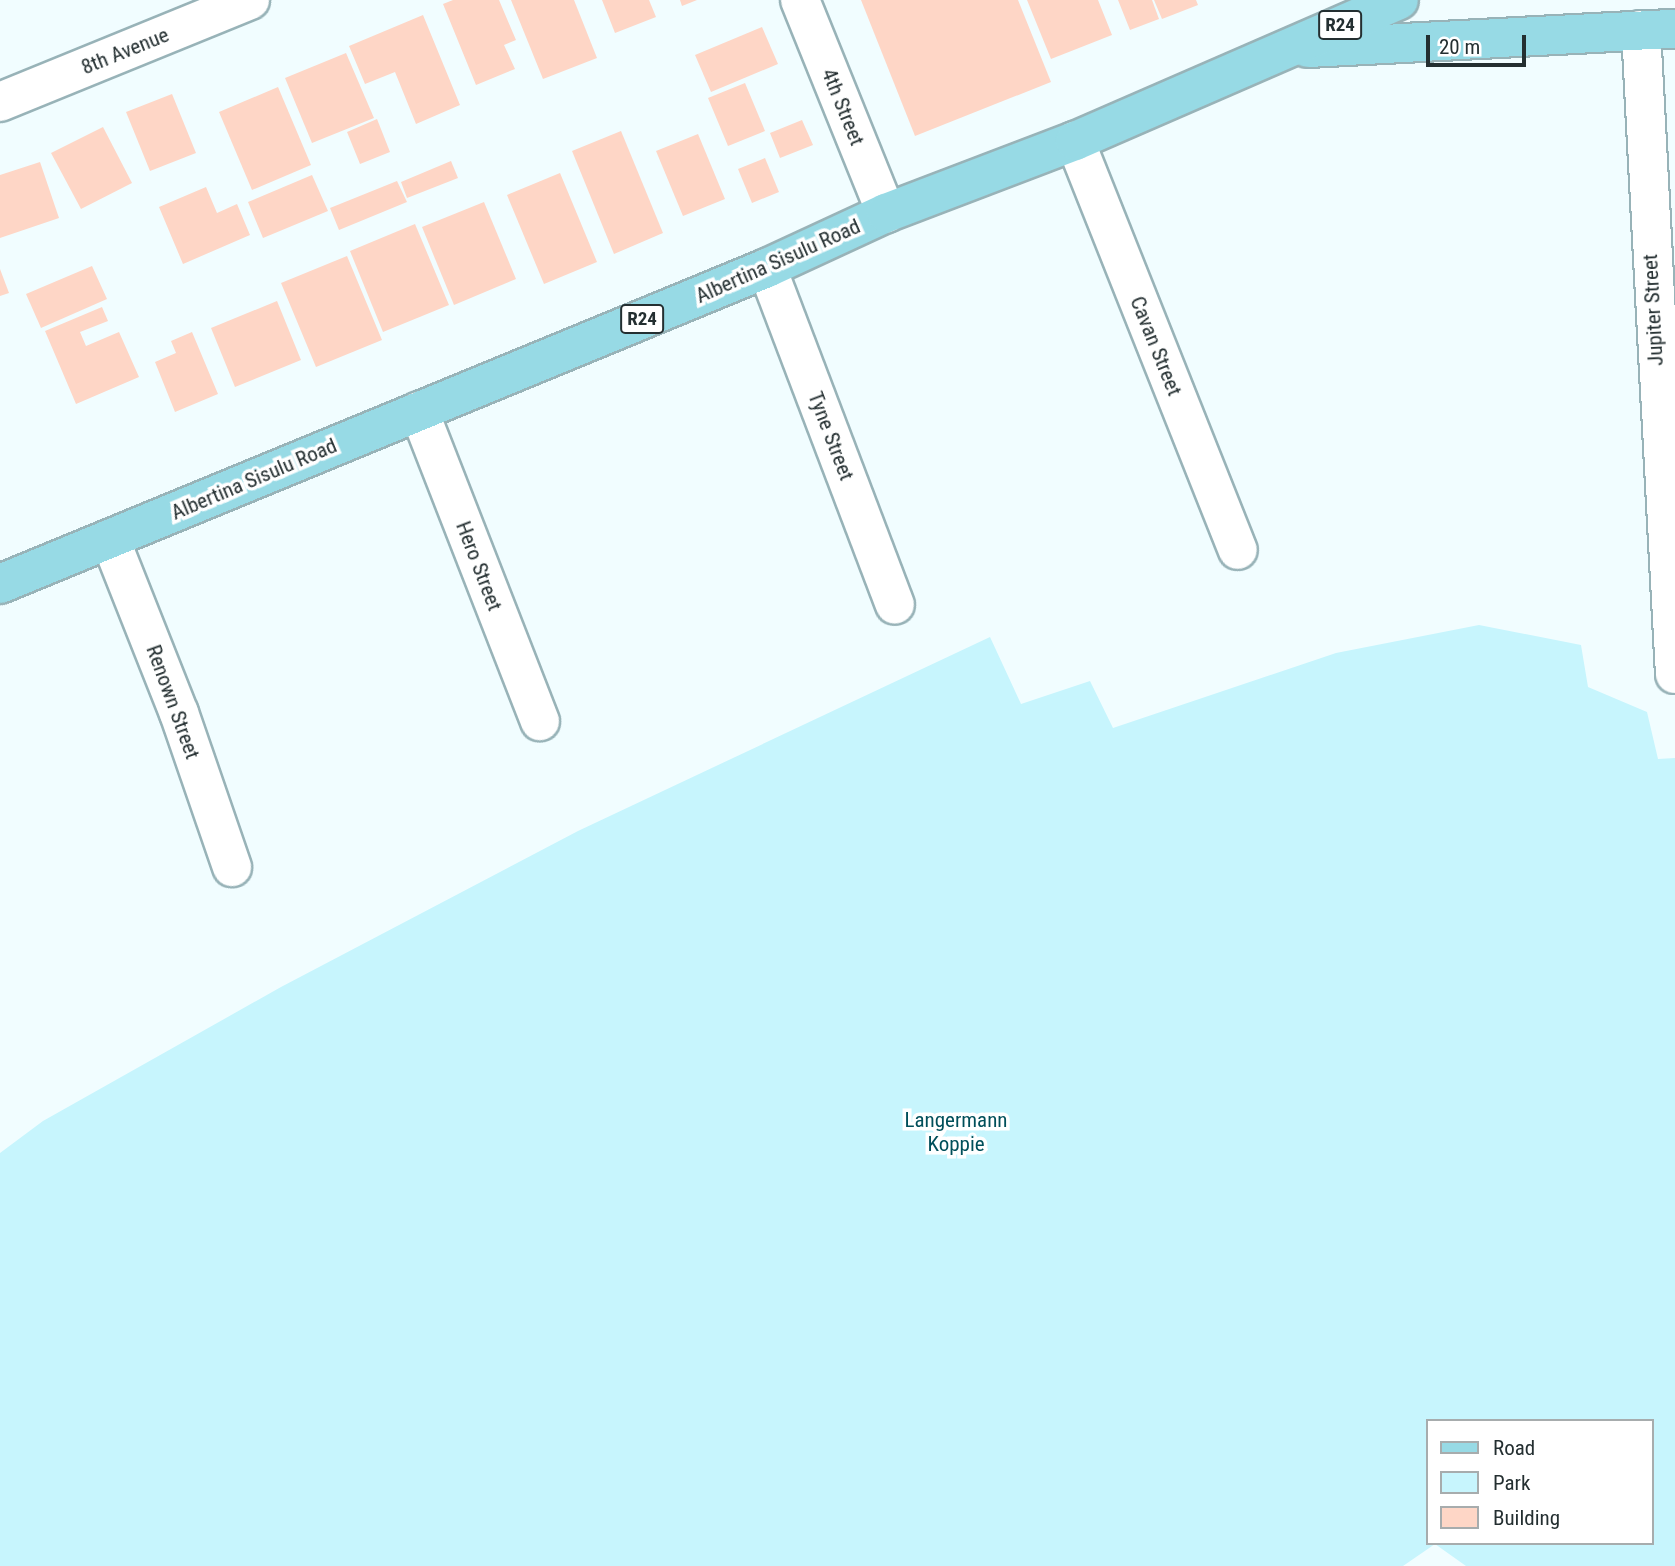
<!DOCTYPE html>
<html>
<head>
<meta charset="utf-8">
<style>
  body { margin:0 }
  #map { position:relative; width:1675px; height:1566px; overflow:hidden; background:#f1fdff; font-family:"Roboto Condensed",sans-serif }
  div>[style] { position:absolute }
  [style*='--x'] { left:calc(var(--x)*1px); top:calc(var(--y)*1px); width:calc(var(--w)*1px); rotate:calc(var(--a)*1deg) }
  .green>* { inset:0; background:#c7f5fd }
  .building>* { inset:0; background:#fed6c6 }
  .roads { filter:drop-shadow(2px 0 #98b3b8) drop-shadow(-2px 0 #98b3b8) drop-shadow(0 2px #98b3b8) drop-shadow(0 -2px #98b3b8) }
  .minor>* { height:38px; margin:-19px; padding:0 19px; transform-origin:19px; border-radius:19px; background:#fff }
  .major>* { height:38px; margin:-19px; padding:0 19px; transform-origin:19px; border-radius:19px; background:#97dae5 }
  span { translate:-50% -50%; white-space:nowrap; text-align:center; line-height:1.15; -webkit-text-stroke:7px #fff; paint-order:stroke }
  .shield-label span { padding:2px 5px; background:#fff; border:2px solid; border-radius:5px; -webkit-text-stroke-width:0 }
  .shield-label { font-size:19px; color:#242f31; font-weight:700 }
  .street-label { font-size:21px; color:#242f31 }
  .park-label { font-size:21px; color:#004f5a }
  .legend { position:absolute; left:1426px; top:1419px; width:228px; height:126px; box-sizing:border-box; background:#fff; border:2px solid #a7acad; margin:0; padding:9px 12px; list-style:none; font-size:21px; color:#242f31 }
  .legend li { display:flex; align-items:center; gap:14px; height:35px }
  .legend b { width:35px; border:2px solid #a7acad }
  .scale { position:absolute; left:1426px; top:35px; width:100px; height:32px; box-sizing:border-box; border:4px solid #242f31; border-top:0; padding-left:9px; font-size:21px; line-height:24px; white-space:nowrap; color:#242f31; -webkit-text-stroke:5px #fff; paint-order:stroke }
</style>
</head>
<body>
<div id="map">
  <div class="green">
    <i style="clip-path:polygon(evenodd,1479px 625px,1581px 645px,1588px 687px,1647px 712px,1658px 759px,1675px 758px,1675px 1566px,1466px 1566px,1435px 1544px,1403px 1566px,0 1566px,0 1153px,43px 1121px,281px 987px,578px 831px,990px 637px,1021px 704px,1090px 681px,1113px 728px,1336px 653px,1479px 625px,1428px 1421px,1652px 1421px,1652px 1543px,1428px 1543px,1428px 1421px)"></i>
  </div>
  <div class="building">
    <i style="clip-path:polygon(453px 0,499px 0,516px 40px,504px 45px,515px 69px,476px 85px,443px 4px)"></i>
    <i style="clip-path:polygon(511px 0,574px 0,597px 58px,543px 79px)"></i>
    <i style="clip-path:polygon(602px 0,649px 0,656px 17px,615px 33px)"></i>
    <i style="clip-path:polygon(680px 0,697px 0,682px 6px)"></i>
    <i style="clip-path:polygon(861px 0,1018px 0,1051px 82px,915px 136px)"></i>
    <i style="clip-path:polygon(1027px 0,1098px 0,1112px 35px,1051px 59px)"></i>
    <i style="clip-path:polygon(1118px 0,1152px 0,1159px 19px,1130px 30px)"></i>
    <i style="clip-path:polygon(1154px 0,1196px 0,1198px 5px,1162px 19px)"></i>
    <i style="clip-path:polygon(423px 15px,460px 105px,416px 124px,395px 72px,365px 84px,349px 46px)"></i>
    <i style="clip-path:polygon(762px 27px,778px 64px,711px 92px,695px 55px)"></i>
    <i style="clip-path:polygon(346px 53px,374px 118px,312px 143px,285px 78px)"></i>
    <i style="clip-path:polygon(745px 83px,765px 131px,728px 146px,708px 98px)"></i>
    <i style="clip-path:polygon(278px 87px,311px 165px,252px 190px,219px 112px)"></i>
    <i style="clip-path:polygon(172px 94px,196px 153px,150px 171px,126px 112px)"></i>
    <i style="clip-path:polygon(377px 119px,390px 152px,360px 164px,347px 132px)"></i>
    <i style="clip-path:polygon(802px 120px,813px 145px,780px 158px,770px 133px)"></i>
    <i style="clip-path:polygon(103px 127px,132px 183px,81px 209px,51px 153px)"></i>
    <i style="clip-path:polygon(621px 131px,663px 233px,614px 254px,572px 151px)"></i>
    <i style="clip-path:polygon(698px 134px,725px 199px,683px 216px,656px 151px)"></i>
    <i style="clip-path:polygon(765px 158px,779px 192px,752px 203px,738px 169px)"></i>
    <i style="clip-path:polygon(451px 161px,458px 178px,407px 198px,401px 182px)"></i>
    <i style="clip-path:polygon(40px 162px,59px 218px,0 238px,0 175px)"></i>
    <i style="clip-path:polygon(560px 173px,597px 262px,544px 284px,507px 195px)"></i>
    <i style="clip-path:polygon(312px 175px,328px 211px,263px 238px,248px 202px)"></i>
    <i style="clip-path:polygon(397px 181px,407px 202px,339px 230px,330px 208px)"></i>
    <i style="clip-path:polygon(206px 187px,217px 213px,237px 204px,250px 235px,183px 264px,159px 207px)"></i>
    <i style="clip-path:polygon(484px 202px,516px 279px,454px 305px,422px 227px)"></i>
    <i style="clip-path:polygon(415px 224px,449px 305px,383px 332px,350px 251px)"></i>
    <i style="clip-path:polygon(347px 256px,382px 340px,316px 367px,281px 283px)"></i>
    <i style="clip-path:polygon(92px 266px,107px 299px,41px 328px,26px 294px)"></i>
    <i style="clip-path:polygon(0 269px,9px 293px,0 296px)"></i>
    <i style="clip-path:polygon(277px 301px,301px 360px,235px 387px,211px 328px)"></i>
    <i style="clip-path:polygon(102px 307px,108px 321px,80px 332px,86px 346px,119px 332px,139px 377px,76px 404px,45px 331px)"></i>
    <i style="clip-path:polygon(192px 332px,218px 394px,175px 412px,155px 362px,176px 353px,171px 341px)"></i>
  </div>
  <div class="roads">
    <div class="minor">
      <i style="--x:800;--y:0;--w:230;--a:68"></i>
      <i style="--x:1641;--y:30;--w:645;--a:86.98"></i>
      <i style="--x:0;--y:102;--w:270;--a:-22.2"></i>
      <i style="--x:1075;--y:141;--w:440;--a:68.3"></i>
      <i style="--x:767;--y:268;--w:360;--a:69.2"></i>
      <i style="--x:419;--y:411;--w:333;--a:68.7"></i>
      <i style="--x:110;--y:539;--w:187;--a:68.4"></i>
      <i style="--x:179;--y:713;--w:163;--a:71"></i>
    </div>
    <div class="major">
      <i style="--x:1308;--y:48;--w:367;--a:-3"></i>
      <i style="--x:0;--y:584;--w:830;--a:-22.39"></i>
      <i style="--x:767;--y:268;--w:131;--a:-24.8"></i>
      <i style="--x:886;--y:213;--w:202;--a:-20.9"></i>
      <i style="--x:1075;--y:141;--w:353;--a:-23.5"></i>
    </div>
  </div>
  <div class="shield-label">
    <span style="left:1340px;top:25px">R24</span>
    <span style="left:642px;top:319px">R24</span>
  </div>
  <div class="street-label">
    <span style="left:125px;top:51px;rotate:-22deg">8th Avenue</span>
    <span style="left:843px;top:107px;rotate:68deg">4th Street</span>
    <span style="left:778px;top:261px;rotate:-24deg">Albertina Sisulu Road</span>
    <span style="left:1653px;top:310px;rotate:-93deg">Jupiter Street</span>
    <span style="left:1156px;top:346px;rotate:68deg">Cavan Street</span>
    <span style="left:831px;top:436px;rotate:69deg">Tyne Street</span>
    <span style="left:254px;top:479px;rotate:-23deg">Albertina Sisulu Road</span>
    <span style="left:479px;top:566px;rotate:69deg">Hero Street</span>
    <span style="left:173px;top:702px;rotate:70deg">Renown Street</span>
  </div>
  <div class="park-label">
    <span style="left:956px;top:1132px">Langermann<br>Koppie</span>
  </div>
  <ul class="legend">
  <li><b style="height:9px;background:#97dae5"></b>Road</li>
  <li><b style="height:19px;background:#c7f5fd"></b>Park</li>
  <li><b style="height:19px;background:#fed6c6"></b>Building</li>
  </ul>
  <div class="scale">20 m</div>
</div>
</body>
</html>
